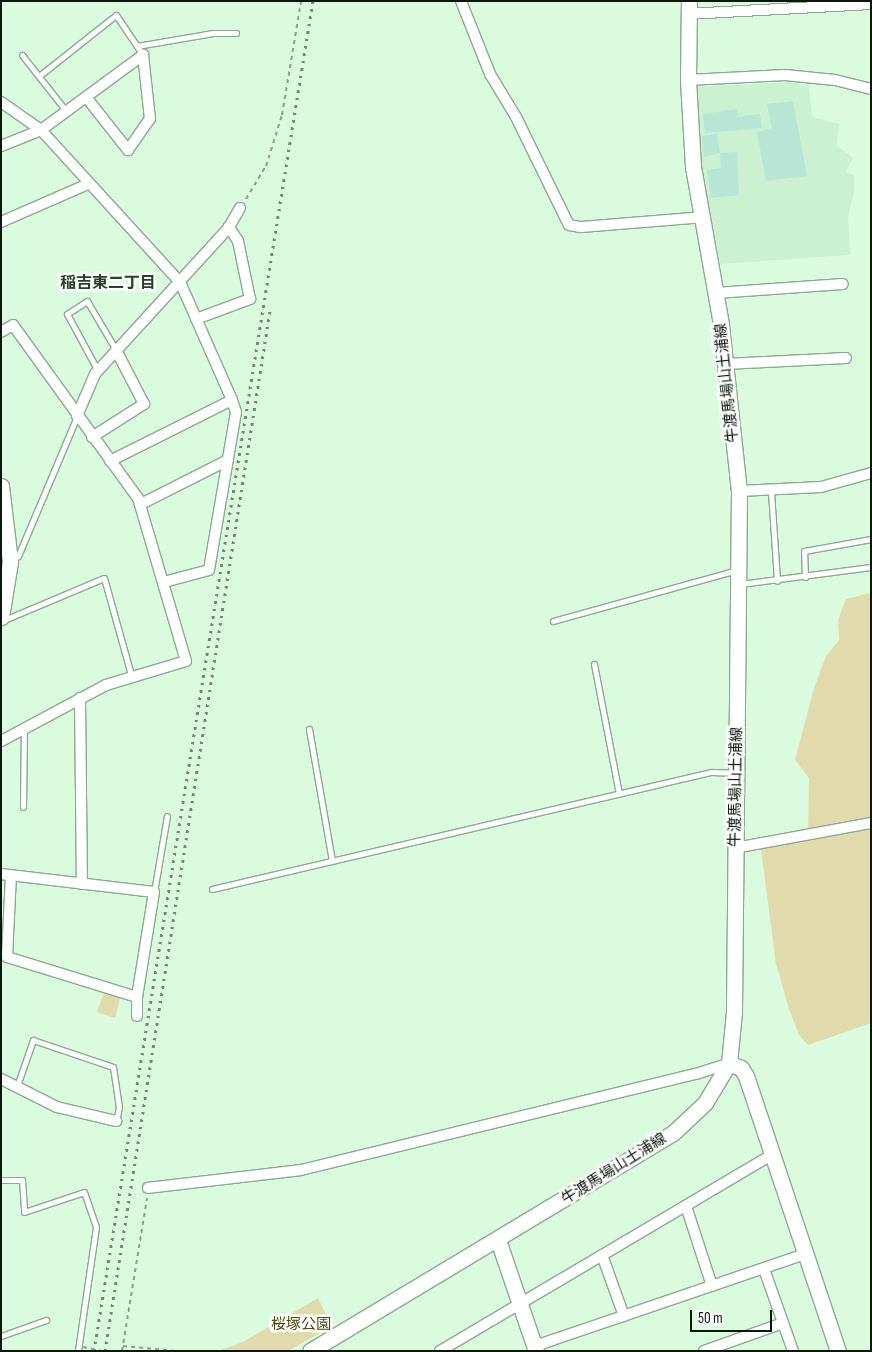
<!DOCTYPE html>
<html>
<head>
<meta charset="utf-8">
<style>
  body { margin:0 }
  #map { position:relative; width:872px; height:1352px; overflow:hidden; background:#dbfbdf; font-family:"Sofia Sans Condensed","Noto Sans JP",sans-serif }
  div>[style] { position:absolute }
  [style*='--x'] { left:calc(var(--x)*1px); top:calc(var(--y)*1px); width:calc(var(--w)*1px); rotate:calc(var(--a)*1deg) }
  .built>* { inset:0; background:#caf1d0 }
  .green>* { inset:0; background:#e0daac }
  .building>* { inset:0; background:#b8e5d6 }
  .path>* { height:2px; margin-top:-1px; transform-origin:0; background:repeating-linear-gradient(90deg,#89a08c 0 4px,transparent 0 8px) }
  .roads { filter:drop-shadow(1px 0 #8caa90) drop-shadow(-1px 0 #8caa90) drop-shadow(0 1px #8caa90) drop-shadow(0 -1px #8caa90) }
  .lane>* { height:5px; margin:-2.5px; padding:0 2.5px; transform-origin:2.5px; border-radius:2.5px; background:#fff }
  .street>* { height:10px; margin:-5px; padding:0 5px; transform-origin:5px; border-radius:5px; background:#fff }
  .secondary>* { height:15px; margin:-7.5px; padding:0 7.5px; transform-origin:7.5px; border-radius:7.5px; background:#fff }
  .rail>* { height:3px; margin-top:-1.5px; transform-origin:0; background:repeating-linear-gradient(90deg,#718774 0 2.5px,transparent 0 7.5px) }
  .path-bridge>* { height:2px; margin-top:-1px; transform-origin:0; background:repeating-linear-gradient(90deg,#89a08c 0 4px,transparent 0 8px) }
  span { translate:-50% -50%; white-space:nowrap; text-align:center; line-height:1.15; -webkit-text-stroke:5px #fff; paint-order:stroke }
  .street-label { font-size:15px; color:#0b160d }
  .park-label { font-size:15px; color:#4f4810 }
  .neighbourhood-label { font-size:16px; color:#26402a; font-weight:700 }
  .frame { position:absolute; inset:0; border:2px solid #0b160d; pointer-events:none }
  .scale { position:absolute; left:690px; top:1310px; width:82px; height:22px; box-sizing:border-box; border:2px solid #0b160d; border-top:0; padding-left:6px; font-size:15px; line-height:18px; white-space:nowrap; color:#0b160d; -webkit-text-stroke:4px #fff; paint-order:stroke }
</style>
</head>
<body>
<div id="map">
  <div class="built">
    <i style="clip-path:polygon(793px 82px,809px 88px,812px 117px,839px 124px,837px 146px,853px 158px,846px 172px,854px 175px,854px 193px,848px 217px,850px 255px,720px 264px,702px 168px,696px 87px)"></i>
  </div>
  <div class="green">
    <i style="clip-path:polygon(871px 593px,871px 821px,808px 830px,809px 778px,795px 760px,814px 688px,826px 656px,839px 640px,838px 620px,846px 599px)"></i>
    <i style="clip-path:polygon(871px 826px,871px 1023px,808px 1045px,799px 1035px,790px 1012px,776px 964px,761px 849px)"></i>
    <i style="clip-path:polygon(105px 989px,121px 994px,115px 1018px,97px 1012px)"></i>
    <i style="clip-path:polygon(318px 1298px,327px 1317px,325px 1330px,288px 1351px,218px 1351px,243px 1342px)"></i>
  </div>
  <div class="building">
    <i style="clip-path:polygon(793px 101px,807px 176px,766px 181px,757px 132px,772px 128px,767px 104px)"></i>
    <i style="clip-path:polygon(737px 109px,738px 117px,760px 114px,762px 128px,705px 133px,703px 114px)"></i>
    <i style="clip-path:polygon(717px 134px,720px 153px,704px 157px,702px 136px)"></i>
    <i style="clip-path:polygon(737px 152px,739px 195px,711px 198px,707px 170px,721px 168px,720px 153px)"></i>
  </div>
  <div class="path">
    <i style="--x:246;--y:199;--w:39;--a:-59"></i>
    <i style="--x:266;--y:166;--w:53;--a:-72.6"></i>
    <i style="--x:282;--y:115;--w:116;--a:-80.5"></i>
    <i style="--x:123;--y:1346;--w:53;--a:5.4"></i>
    <i style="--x:122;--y:1351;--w:155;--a:-80.7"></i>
  </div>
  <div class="roads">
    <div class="lane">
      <i style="--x:137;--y:46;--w:77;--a:-9.7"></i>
      <i style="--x:213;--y:33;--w:23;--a:0"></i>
      <i style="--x:22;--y:55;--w:71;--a:51.8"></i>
      <i style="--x:39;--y:76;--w:98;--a:-38.4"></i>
      <i style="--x:116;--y:15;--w:48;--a:56"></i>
      <i style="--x:98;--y:371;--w:65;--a:-118.5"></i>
      <i style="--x:67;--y:314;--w:24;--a:-33"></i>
      <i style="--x:87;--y:301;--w:57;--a:59.4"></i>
      <i style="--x:771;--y:492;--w:89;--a:86.1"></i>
      <i style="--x:12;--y:560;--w:7;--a:-34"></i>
      <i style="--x:18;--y:556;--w:152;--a:-67.1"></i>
      <i style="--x:805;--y:577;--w:26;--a:-92"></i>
      <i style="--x:804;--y:551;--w:68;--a:-10.2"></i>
      <i style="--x:740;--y:584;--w:132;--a:-7.4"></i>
      <i style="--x:4;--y:620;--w:108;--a:-22.8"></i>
      <i style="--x:104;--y:578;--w:101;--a:74.4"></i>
      <i style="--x:553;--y:621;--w:191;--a:-15.5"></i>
      <i style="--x:594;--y:664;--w:132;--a:79.1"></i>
      <i style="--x:309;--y:729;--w:134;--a:80.1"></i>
      <i style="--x:23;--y:807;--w:78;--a:-89.3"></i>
      <i style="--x:212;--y:889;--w:513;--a:-13.2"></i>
      <i style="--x:711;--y:772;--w:24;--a:2"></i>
      <i style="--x:154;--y:892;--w:77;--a:-80.3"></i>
      <i style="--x:17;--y:1086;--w:49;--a:-70.8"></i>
      <i style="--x:33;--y:1040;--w:84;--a:18.6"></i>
      <i style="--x:113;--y:1067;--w:40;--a:81.5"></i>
      <i style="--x:119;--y:1107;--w:14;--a:102"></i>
      <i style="--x:1;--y:1180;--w:21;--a:0"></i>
      <i style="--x:22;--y:1180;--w:32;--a:86"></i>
      <i style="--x:24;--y:1212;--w:63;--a:-18.4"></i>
      <i style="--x:84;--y:1192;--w:37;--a:71"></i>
      <i style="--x:96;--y:1227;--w:125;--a:98.3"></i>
      <i style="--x:1;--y:1336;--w:48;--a:-19.6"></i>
    </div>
    <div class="street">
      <i style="--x:461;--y:1;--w:79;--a:68.3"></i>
      <i style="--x:490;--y:74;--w:50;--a:58.8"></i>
      <i style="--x:516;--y:117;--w:120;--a:63.9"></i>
      <i style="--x:569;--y:225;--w:11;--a:10"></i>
      <i style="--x:580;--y:227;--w:123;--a:-4.6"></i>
      <i style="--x:687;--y:14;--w:184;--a:-3.1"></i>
      <i style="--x:688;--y:80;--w:97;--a:-3"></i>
      <i style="--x:785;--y:75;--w:50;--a:5.7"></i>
      <i style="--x:835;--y:80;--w:37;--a:14"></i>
      <i style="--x:86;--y:97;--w:68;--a:51.6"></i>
      <i style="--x:128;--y:150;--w:38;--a:-55"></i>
      <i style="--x:150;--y:119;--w:64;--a:-96.2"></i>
      <i style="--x:1;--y:102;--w:49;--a:35"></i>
      <i style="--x:41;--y:130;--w:206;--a:47.6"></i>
      <i style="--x:180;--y:282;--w:129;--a:66.2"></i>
      <i style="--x:232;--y:400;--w:13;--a:72"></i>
      <i style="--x:236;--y:412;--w:160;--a:99.7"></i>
      <i style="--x:209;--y:570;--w:47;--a:165.1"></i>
      <i style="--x:1;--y:146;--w:43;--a:-21.8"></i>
      <i style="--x:41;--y:130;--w:127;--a:-36.3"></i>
      <i style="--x:1;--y:222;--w:95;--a:-23.6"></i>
      <i style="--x:716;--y:293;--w:127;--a:-4.1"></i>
      <i style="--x:196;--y:319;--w:58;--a:-20.3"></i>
      <i style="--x:250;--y:299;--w:59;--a:-101.7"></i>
      <i style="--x:238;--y:241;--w:17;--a:-123"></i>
      <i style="--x:1;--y:332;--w:14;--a:-30"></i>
      <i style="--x:13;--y:325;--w:213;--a:54.2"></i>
      <i style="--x:138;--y:498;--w:170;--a:73.6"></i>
      <i style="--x:186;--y:661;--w:84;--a:163.3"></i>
      <i style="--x:106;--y:685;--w:119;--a:151.9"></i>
      <i style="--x:725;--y:364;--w:121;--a:-2.8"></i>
      <i style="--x:77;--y:416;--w:46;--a:-66.8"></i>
      <i style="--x:95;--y:374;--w:199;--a:-47.6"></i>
      <i style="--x:229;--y:227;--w:22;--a:-60"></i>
      <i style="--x:92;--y:437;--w:62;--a:-32.4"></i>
      <i style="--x:144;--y:404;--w:61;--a:-117.4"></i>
      <i style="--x:110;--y:461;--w:136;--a:-26.6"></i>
      <i style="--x:739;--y:491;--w:82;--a:-2.8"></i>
      <i style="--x:821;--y:487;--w:52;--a:-15.6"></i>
      <i style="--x:141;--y:504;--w:97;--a:-26.8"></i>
      <i style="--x:80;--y:698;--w:186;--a:89.4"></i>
      <i style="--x:735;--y:848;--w:138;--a:-10.4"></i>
      <i style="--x:1;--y:874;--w:154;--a:6.7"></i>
      <i style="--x:154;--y:892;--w:106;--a:99.2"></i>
      <i style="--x:137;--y:997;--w:19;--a:90"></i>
      <i style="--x:11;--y:875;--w:82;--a:92.8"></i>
      <i style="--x:7;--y:957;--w:136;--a:17.1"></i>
      <i style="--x:1;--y:1079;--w:63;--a:26.6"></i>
      <i style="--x:57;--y:1107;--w:61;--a:13.3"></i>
      <i style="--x:148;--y:1188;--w:154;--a:-6.7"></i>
      <i style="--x:301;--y:1170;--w:406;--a:-13.7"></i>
      <i style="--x:696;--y:1074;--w:35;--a:-18"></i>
      <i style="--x:686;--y:1206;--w:84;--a:72"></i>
      <i style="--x:602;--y:1255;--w:65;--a:70.2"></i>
      <i style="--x:764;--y:1269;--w:87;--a:70.5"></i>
      <i style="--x:535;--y:1346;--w:286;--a:-18.8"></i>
      <i style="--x:440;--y:1351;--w:387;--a:-30.6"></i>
      <i style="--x:704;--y:1351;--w:84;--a:-19.5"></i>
    </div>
    <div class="secondary">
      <i style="--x:1;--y:486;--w:77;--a:83.2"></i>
      <i style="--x:10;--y:562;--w:56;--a:99.3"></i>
      <i style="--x:729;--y:1063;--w:13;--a:23"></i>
      <i style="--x:741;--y:1068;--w:9;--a:58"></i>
      <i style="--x:746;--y:1076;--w:290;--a:71.5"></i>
      <i style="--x:498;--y:1240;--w:117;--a:71.1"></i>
      <i style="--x:310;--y:1351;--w:423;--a:-31"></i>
      <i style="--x:673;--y:1133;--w:44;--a:-43.2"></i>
      <i style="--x:705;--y:1103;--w:47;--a:-59"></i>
      <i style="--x:729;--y:1063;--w:51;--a:-84.4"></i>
      <i style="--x:734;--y:1012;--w:521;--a:-89.45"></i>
      <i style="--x:739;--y:491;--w:168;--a:-96.2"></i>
      <i style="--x:721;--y:324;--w:159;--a:-100.1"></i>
      <i style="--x:693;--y:167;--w:87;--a:-93.3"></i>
      <i style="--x:688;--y:80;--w:79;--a:-89.3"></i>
    </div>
  </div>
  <div class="rail">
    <i style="--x:94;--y:1351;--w:1368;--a:-80.79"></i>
    <i style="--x:105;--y:1351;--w:1054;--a:-80.99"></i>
  </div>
  <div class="path-bridge">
    <i style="--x:83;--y:1347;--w:19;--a:12"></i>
  </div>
  <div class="street-label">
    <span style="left:727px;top:383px;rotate:-96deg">牛渡馬場山土浦線</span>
    <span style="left:736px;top:787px;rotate:-89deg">牛渡馬場山土浦線</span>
    <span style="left:614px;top:1169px;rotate:-32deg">牛渡馬場山土浦線</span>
  </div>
  <div class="park-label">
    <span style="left:301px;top:1325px">桜塚公園</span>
  </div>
  <div class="neighbourhood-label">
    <span style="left:108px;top:284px">稲吉東二丁目</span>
  </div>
  <div class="frame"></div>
  <div class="scale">50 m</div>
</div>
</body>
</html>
